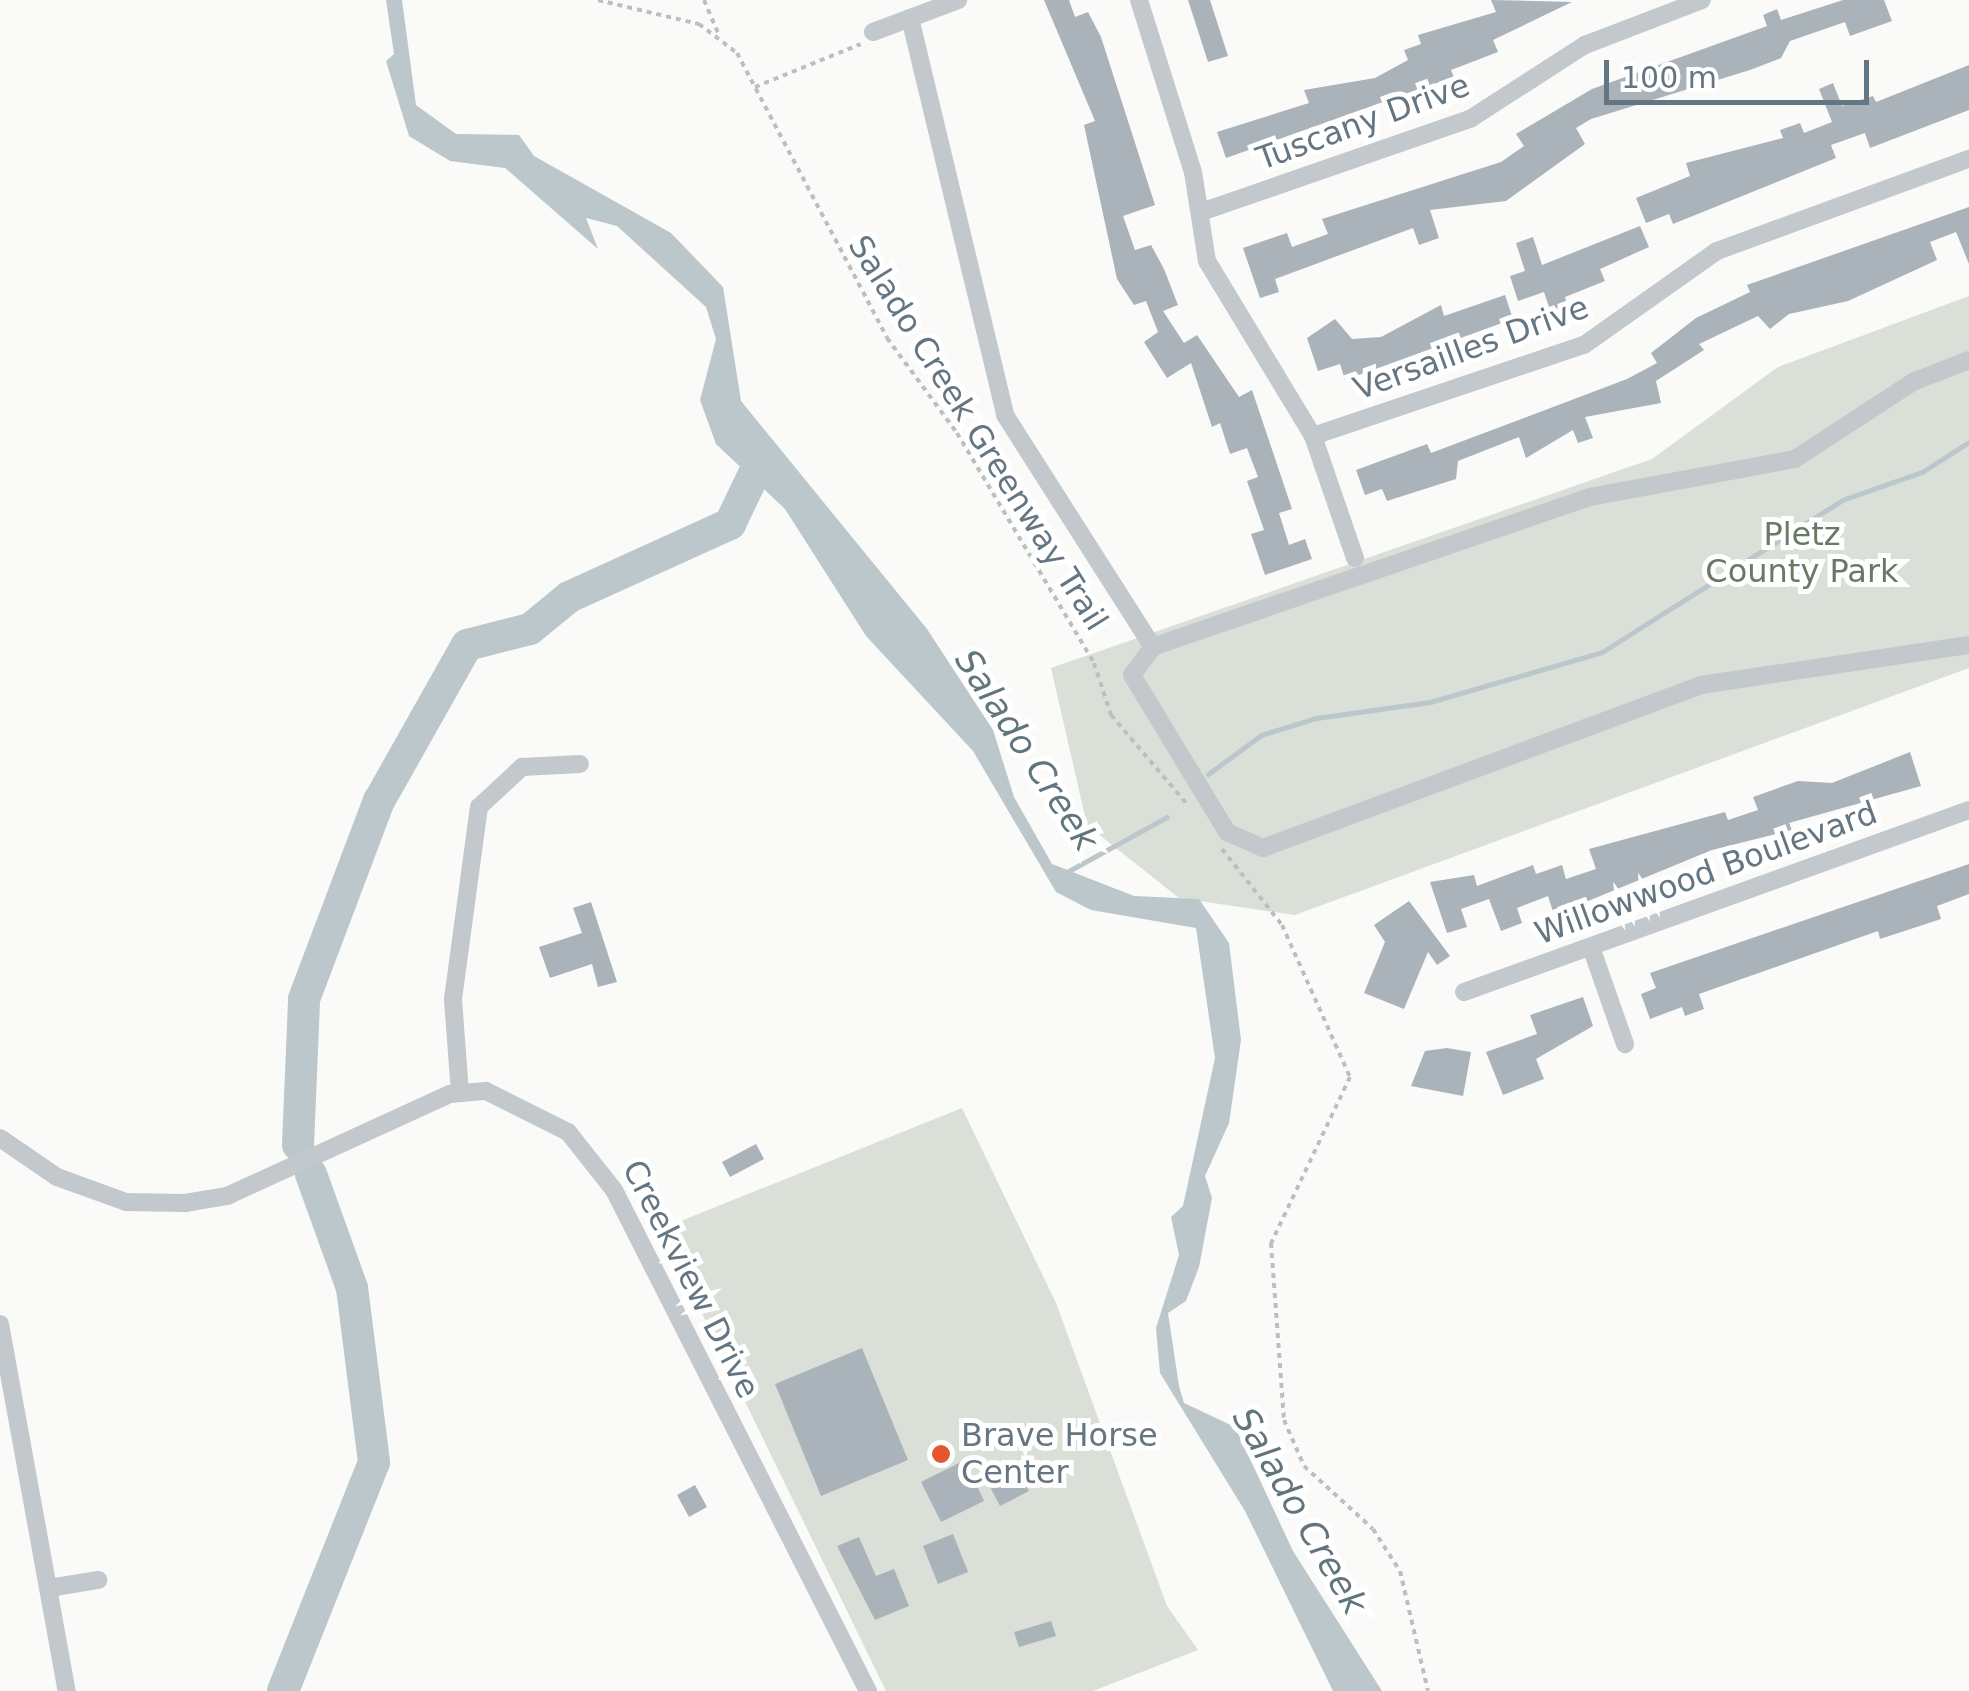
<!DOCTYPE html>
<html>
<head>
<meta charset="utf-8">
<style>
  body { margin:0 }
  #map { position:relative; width:1969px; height:1691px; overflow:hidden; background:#fafaf8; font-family:"DejaVu Sans",sans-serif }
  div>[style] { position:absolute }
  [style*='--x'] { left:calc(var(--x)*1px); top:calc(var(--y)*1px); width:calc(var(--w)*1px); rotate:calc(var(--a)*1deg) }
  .green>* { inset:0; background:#dadfd7 }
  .water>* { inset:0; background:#bbc7cb }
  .stream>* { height:5px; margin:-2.5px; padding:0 2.5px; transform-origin:2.5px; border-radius:2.5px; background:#bbc7cb }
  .river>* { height:32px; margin:-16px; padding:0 16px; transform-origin:16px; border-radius:16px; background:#bbc7cb }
  .building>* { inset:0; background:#aab3b9 }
  .path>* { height:4px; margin-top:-2px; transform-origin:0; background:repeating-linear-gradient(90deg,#bbbfc2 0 5px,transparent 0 10px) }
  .minor>* { height:18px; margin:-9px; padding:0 9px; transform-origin:9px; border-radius:9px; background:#c3c8cc }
  .dots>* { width:28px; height:28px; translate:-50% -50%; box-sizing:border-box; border:5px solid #fff; border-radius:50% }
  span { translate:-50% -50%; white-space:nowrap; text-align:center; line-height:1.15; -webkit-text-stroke:10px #fff; paint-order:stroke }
  .street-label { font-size:32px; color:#657683 }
  .park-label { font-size:32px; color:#687a64 }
  .poi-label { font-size:32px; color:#657683 }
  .left { translate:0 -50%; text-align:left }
  .water-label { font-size:35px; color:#60757c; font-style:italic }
  .scale { position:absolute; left:1604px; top:60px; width:265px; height:45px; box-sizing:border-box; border:5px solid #657683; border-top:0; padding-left:12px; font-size:30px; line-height:35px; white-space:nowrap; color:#657683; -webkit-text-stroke:8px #fff; paint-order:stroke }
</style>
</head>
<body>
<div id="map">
  <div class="green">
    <i style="clip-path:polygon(1969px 296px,1969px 668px,1295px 915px,1179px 898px,1087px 825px,1051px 668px,1652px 459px,1778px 367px)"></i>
    <i style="clip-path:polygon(962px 1108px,1056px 1303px,1167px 1606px,1198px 1650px,1093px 1691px,886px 1691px,661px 1229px)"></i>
  </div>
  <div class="water">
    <i style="clip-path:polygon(386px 0,402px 0,416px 105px,456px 134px,519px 135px,534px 156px,671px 233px,723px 287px,741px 401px,927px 629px,993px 730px,1014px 797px,1052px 864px,1134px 896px,1199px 899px,1229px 943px,1241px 1040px,1229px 1123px,1205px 1176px,1212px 1198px,1199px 1267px,1186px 1301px,1168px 1313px,1179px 1386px,1184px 1403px,1235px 1427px,1293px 1551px,1382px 1691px,1333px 1691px,1245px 1511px,1160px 1373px,1156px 1328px,1179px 1255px,1171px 1217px,1183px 1206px,1215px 1058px,1196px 928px,1091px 910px,1056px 892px,973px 751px,866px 636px,785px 509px,716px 444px,700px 400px,716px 339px,706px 307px,617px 226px,586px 218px,598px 249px,505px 168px,450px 161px,409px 136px,386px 61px,394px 54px)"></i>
  </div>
  <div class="stream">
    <i style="--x:1208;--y:774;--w:66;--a:-36.3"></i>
    <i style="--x:1261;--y:735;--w:58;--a:-17.2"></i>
    <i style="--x:1316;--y:718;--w:115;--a:-8"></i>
    <i style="--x:1430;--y:702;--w:179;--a:-16.2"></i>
    <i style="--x:1602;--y:652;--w:284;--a:-32.3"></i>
    <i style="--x:1842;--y:500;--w:85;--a:-19.3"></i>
    <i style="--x:1922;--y:472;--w:56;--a:-32.6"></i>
    <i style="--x:1065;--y:873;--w:116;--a:-28.8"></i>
  </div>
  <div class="river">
    <i style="--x:298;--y:1145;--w:146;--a:-87.6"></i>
    <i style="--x:304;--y:999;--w:212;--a:-69.3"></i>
    <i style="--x:379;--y:801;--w:179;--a:-60.6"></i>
    <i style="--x:467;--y:645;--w:65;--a:-14.3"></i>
    <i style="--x:530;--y:629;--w:50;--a:-39.4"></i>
    <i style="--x:569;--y:597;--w:177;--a:-24.4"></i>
    <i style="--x:730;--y:524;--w:70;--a:-64.5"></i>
    <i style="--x:283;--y:1691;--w:246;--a:-68.3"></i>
    <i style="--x:374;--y:1462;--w:175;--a:-97.2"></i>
    <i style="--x:352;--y:1288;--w:121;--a:-109.8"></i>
  </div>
  <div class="building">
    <i style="clip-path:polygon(1044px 0,1069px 0,1075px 17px,1088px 12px,1101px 37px,1155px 205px,1123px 216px,1135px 250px,1151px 245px,1164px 269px,1178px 305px,1163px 311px,1184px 343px,1197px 335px,1239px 397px,1252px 390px,1292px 509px,1279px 513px,1289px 545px,1305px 539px,1312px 559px,1265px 575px,1251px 534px,1264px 530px,1247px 481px,1258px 477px,1247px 448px,1230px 454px,1220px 423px,1212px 427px,1191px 363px,1167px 378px,1144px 342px,1158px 332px,1146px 301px,1134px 305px,1117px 279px,1084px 125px,1095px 121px)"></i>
    <i style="clip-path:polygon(1188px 0,1210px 0,1228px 56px,1208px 62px)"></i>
    <i style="clip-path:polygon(1491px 0,1572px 2px,1493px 40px,1498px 52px,1451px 70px,1454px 77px,1226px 158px,1217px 132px,1309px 103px,1304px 90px,1375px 78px,1408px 60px,1404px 50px,1421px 44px,1418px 35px,1496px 12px)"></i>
    <i style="clip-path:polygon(1843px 0,1884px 0,1892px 21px,1850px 36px,1845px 22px,1790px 41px,1781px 58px,1750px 70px,1591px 119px,1576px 128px,1585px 144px,1506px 201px,1430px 210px,1439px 238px,1419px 245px,1413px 228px,1275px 279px,1279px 292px,1260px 298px,1243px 248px,1287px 233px,1292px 247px,1328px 234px,1322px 219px,1501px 162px,1524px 146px,1516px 134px,1592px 89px,1767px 26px,1763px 15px,1777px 9px,1781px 20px)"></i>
    <i style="clip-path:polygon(1969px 65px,1969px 110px,1870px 148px,1865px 133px,1831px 145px,1836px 158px,1673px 224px,1669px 214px,1646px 223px,1636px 198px,1690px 176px,1686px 163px,1783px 138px,1780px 130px,1800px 123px,1804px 133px,1832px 122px,1819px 89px,1833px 83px,1842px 106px,1873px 96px,1876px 102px)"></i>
    <i style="clip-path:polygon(1969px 207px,1969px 264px,1956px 232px,1930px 242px,1937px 260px,1848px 301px,1789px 314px,1770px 329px,1758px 316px,1699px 344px,1704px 350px,1656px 381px,1661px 403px,1585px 417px,1593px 438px,1578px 443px,1573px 430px,1526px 458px,1519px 437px,1458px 461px,1456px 479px,1387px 501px,1382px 489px,1365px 495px,1356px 470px,1427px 444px,1431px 453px,1627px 379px,1657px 363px,1651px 353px,1696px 318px,1750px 292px,1747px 285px)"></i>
    <i style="clip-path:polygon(1640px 226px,1649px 247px,1600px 269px,1605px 281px,1565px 297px,1569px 310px,1552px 316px,1544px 292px,1518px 301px,1510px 276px,1525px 271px,1516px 243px,1533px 237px,1542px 265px)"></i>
    <i style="clip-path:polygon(1505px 295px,1513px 319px,1345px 380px,1340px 364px,1318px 371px,1307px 338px,1335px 319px,1352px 339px,1381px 337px,1441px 305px,1444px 316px)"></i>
    <i style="clip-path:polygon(1910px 752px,1921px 786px,1789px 823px,1792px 830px,1712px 850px,1554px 915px,1548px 896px,1517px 908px,1522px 923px,1501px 931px,1489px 899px,1461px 909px,1467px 927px,1447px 933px,1430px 882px,1474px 875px,1477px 886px,1533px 865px,1536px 874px,1562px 865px,1566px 879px,1596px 869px,1589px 849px,1725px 812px,1728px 820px,1758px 810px,1753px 797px,1798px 781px,1832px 783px)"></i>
    <i style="clip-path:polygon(1969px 864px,1969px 894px,1937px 906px,1941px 919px,1880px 939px,1878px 931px,1699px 994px,1704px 1009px,1685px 1016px,1682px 1007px,1650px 1019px,1641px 994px,1656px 988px,1650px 973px)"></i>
    <i style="clip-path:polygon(1409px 901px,1450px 956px,1437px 965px,1428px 952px,1404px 1009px,1364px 993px,1385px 942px,1374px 925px)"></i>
    <i style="clip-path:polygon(591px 902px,617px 982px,598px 987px,592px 964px,550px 978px,539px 947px,582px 933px,573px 908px)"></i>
    <i style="clip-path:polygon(1583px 997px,1593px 1026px,1536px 1059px,1544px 1079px,1503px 1095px,1486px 1052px,1537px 1034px,1530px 1015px)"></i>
    <i style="clip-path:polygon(1447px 1048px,1471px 1052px,1463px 1096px,1411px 1086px,1425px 1051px)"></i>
    <i style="clip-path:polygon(756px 1144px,764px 1159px,730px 1177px,722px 1162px)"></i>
    <i style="clip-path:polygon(862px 1348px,908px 1460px,821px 1496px,775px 1384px)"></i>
    <i style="clip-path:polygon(965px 1460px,984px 1501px,941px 1522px,921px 1482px)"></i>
    <i style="clip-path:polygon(1018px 1470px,1029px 1491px,1000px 1506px,989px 1485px)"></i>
    <i style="clip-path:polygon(695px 1485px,707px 1507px,689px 1517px,677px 1495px)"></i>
    <i style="clip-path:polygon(953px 1534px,968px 1572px,938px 1584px,923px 1546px)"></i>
    <i style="clip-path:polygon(859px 1537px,876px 1576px,894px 1569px,909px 1606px,875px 1620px,837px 1546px)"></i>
    <i style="clip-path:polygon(1051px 1621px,1056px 1636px,1019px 1647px,1014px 1632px)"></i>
  </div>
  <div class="path">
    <i style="--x:598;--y:0;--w:104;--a:13.4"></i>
    <i style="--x:699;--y:24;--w:48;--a:37.3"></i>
    <i style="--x:737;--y:53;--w:322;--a:62.2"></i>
    <i style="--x:887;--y:338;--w:118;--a:53.6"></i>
    <i style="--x:957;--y:433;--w:268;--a:59.2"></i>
    <i style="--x:1094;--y:663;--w:55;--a:71.9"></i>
    <i style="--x:1111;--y:715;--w:118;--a:49.5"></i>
    <i style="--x:704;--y:0;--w:38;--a:67"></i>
    <i style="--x:755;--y:87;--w:114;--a:-22.1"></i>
    <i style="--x:1222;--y:849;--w:97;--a:51.7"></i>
    <i style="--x:1282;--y:925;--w:167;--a:65.9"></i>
    <i style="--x:1350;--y:1077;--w:184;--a:115.4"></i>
    <i style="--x:1271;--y:1243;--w:177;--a:85.8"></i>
    <i style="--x:1284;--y:1420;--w:50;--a:66.5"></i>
    <i style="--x:1304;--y:1466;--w:93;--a:42.4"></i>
    <i style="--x:1373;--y:1529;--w:50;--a:57.3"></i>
    <i style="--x:1400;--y:1571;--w:123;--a:76.9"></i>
  </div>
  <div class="minor">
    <i style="--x:1139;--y:0;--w:180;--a:72.6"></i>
    <i style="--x:1193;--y:172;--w:90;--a:81.1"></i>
    <i style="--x:1207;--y:261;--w:205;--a:58.8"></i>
    <i style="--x:1313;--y:436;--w:129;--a:71"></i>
    <i style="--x:910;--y:18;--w:408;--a:76.5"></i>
    <i style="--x:1005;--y:415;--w:275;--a:57.5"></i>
    <i style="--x:873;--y:32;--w:91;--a:-20.6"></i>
    <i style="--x:1201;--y:212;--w:285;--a:-19.1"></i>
    <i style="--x:1470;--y:119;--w:137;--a:-32.8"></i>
    <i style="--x:1585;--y:45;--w:125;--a:-21"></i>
    <i style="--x:1969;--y:360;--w:60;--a:158.6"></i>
    <i style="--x:1913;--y:382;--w:141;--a:146.9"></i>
    <i style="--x:1795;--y:459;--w:208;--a:169.5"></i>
    <i style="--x:1590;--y:497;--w:462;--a:161.1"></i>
    <i style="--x:1153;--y:647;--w:35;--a:127"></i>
    <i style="--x:1132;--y:675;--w:184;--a:58.8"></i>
    <i style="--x:1227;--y:832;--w:39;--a:24"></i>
    <i style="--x:1263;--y:848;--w:467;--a:-20.4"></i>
    <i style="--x:1701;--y:685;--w:271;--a:-8.5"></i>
    <i style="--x:1313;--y:436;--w:286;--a:-18.6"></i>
    <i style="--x:1584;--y:345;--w:163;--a:-35.3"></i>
    <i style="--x:1717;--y:251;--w:268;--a:-20.1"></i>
    <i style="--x:1591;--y:947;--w:103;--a:70.7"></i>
    <i style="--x:1464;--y:992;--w:537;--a:-19.82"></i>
    <i style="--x:460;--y:1093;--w:94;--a:-94.3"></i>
    <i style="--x:453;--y:999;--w:194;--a:-82.3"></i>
    <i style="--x:479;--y:807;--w:59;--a:-42.9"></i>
    <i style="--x:522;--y:767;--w:58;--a:-3"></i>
    <i style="--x:0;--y:1138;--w:69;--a:34.4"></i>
    <i style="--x:57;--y:1177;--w:73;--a:19.9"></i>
    <i style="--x:126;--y:1202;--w:59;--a:1"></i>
    <i style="--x:185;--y:1203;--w:43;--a:-9.5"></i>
    <i style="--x:227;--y:1196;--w:245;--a:-24.6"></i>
    <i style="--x:450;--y:1094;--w:36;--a:-5"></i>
    <i style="--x:486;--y:1091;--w:92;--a:26.6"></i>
    <i style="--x:568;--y:1132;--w:74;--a:51.6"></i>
    <i style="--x:614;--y:1190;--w:562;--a:63.12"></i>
    <i style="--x:0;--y:1324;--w:373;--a:79.7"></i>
    <i style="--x:49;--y:1588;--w:50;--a:-9.3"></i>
  </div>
  <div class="dots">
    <i style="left:941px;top:1454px;background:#e4572e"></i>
  </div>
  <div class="street-label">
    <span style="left:1363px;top:122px;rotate:-20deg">Tuscany Drive</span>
    <span style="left:1471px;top:348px;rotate:-20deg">Versailles Drive</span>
    <span style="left:978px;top:433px;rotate:58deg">Salado Creek Greenway Trail</span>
    <span style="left:1706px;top:873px;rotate:-20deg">Willowwood Boulevard</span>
    <span style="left:691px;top:1279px;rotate:63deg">Creekview Drive</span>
  </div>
  <div class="park-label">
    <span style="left:1802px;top:553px">Pletz<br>County Park</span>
  </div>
  <div class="poi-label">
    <span class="left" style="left:961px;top:1454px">Brave Horse<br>Center</span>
  </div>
  <div class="water-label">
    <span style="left:1027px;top:750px;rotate:57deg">Salado Creek</span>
    <span style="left:1300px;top:1511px;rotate:60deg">Salado Creek</span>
  </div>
  <div class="scale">100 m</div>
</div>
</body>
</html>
